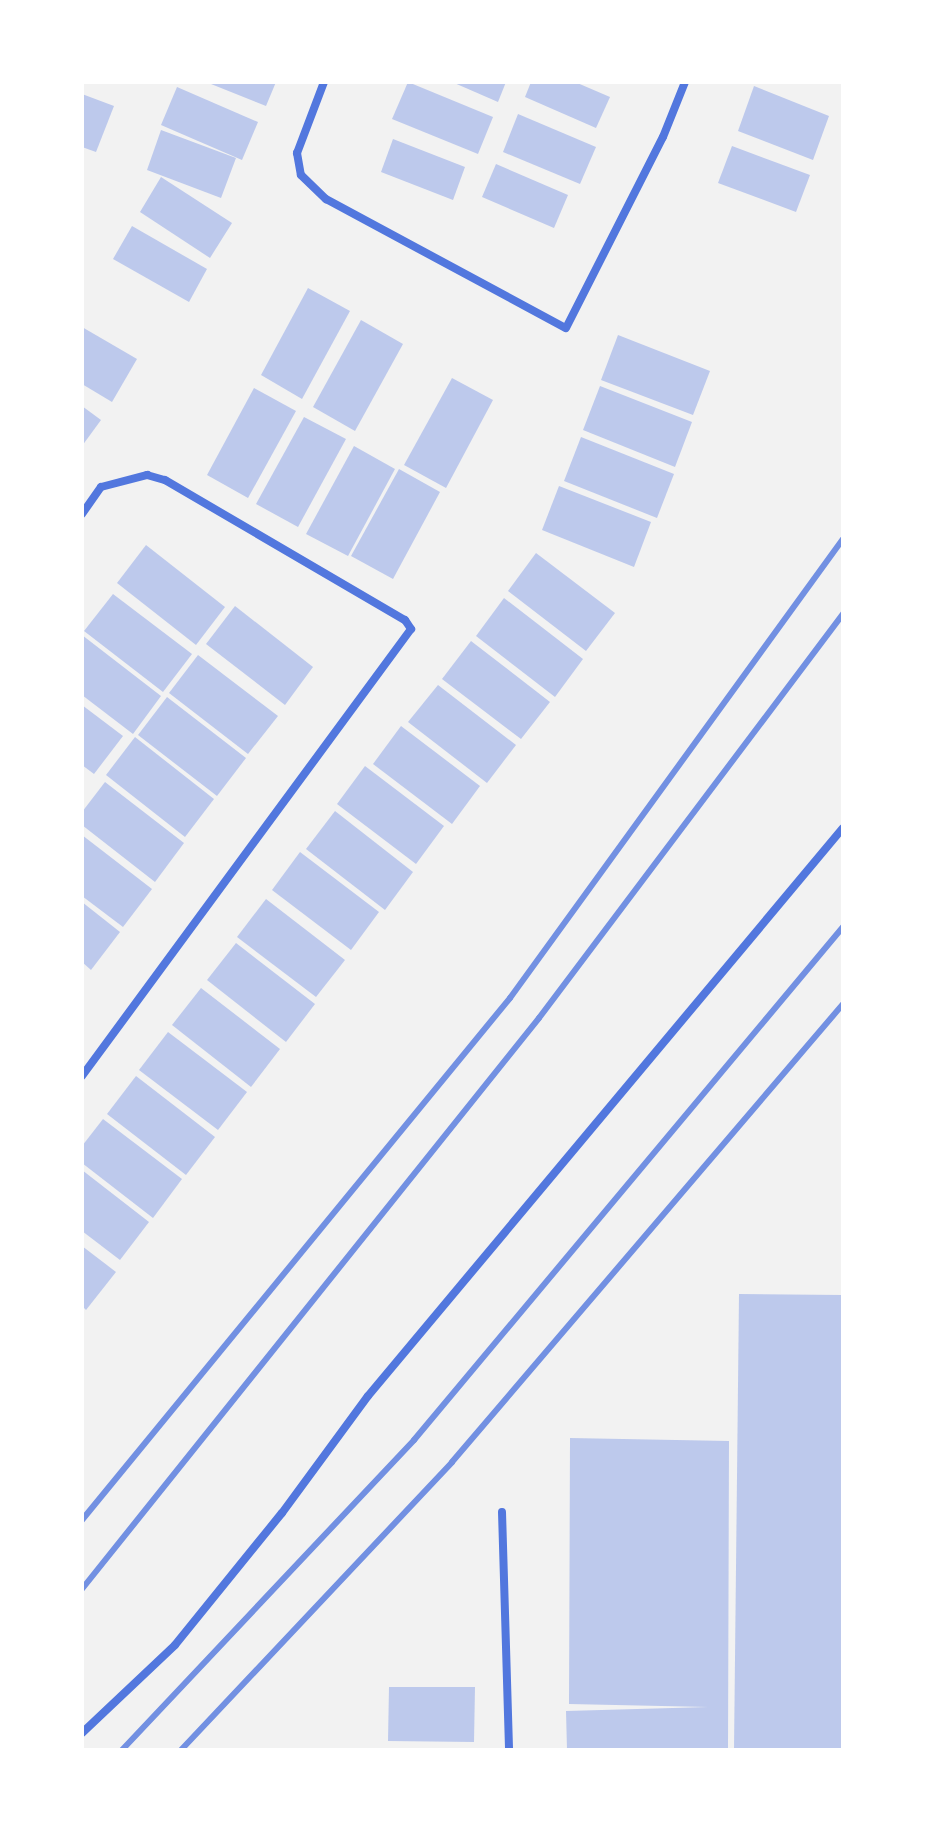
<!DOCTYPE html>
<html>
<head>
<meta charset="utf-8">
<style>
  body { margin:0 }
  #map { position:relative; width:925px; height:1832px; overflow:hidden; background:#f2f2f2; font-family:Montserrat,sans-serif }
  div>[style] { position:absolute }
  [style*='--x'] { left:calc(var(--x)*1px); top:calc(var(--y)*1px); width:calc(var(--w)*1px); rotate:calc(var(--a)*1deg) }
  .building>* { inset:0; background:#bdc9ec }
  .minor>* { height:8px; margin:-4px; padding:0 4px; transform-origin:4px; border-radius:4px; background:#5277de }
  .rail>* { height:6px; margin:-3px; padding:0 3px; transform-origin:3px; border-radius:3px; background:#7290e2 }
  span { translate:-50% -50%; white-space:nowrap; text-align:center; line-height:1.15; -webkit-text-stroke:8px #fff; paint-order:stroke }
  .frame { position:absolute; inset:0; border:84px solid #fff; pointer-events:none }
</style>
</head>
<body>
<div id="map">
  <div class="building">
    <i style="clip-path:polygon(206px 82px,276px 82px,266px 106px)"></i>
    <i style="clip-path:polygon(408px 82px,493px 117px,478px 154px,392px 119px)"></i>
    <i style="clip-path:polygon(452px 82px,506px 82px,498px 102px)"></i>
    <i style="clip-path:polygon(531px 82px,575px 82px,610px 97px,596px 128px,525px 97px)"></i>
    <i style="clip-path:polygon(754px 86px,829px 116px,813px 160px,738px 131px)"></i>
    <i style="clip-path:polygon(177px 87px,258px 122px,242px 160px,161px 125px)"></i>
    <i style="clip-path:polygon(82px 94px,114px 106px,96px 152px,82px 147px)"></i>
    <i style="clip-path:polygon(518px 114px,596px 147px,580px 184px,503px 152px)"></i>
    <i style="clip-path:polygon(161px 130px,236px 158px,221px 198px,147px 170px)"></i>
    <i style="clip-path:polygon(393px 139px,465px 167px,453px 200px,381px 172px)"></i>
    <i style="clip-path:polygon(732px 146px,810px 175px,796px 212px,718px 183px)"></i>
    <i style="clip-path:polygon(496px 164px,568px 195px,554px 228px,482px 197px)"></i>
    <i style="clip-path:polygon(161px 177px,232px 223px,210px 258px,140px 212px)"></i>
    <i style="clip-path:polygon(132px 226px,207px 269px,189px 302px,113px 259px)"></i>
    <i style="clip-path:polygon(308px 288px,350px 311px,302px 399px,261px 375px)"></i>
    <i style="clip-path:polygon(361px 320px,403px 344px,355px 431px,313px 407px)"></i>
    <i style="clip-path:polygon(82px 327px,137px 359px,112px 402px,82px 384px)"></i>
    <i style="clip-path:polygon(618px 335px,710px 371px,693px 415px,601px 380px)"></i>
    <i style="clip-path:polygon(452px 378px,493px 400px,446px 488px,404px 465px)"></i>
    <i style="clip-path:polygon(600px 386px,692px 422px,675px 467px,583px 430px)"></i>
    <i style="clip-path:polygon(254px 388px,296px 411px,248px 498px,207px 475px)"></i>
    <i style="clip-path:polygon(82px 406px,101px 420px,82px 446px)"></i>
    <i style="clip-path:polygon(304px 417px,346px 439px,298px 527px,256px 504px)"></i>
    <i style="clip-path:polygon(581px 437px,674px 474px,657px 518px,564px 481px)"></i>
    <i style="clip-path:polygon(354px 446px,395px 469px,348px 556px,306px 534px)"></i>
    <i style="clip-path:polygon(399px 469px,440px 492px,393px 579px,351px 556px)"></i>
    <i style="clip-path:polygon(559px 486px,651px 522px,634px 567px,542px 530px)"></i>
    <i style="clip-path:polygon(146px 545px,225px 607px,196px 645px,117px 583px)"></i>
    <i style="clip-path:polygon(536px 553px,615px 613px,586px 651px,508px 591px)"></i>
    <i style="clip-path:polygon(113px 594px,192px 654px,163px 692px,84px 631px)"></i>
    <i style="clip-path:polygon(504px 598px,583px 659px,555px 697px,476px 636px)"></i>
    <i style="clip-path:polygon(235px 606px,313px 667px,285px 705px,206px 644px)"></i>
    <i style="clip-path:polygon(82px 635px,161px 696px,133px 734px,82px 695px)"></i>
    <i style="clip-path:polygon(471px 641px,550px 702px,521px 739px,442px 679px)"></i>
    <i style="clip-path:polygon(198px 655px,278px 716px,248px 754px,169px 693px)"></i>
    <i style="clip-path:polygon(438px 685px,516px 745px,487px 783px,408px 722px)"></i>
    <i style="clip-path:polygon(167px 697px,246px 758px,217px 796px,138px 735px)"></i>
    <i style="clip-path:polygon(82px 705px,123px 736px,94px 774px,82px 765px)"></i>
    <i style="clip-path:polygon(401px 726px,480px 786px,452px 824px,373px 764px)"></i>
    <i style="clip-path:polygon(135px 737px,214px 799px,185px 837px,106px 775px)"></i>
    <i style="clip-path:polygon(365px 766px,444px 826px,416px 864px,337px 804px)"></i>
    <i style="clip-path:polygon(105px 782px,184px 843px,155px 882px,82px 825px,82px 812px)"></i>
    <i style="clip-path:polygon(335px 811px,413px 872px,385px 910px,306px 849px)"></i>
    <i style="clip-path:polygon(82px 835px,152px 889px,123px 927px,82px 896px)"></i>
    <i style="clip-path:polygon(300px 852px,379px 912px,351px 950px,272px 890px)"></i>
    <i style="clip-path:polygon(266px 899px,345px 960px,316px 997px,237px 937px)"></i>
    <i style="clip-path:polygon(82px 902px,120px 932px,91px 970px,82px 962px)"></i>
    <i style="clip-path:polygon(236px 943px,315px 1004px,286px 1042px,207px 980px)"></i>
    <i style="clip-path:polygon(201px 988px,280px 1049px,251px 1087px,172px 1025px)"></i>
    <i style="clip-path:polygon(168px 1032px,247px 1092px,218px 1130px,139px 1070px)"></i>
    <i style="clip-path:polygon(136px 1076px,215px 1137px,186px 1175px,107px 1114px)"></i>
    <i style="clip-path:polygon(103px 1119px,182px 1179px,153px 1218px,82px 1163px,82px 1146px)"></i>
    <i style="clip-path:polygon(82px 1170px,149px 1222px,120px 1260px,82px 1231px)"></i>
    <i style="clip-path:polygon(82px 1246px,116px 1272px,86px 1310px,82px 1306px)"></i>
    <i style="clip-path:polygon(739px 1294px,843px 1295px,843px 1750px,734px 1750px)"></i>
    <i style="clip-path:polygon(570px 1438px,729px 1441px,728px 1750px,567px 1750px,566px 1711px,708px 1707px,569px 1704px)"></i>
    <i style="clip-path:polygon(389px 1687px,475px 1687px,474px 1742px,388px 1741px)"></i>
  </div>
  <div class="minor">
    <i style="--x:324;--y:82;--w:76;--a:110.8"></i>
    <i style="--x:297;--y:153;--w:22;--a:80"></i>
    <i style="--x:301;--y:175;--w:35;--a:44"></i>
    <i style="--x:326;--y:199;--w:272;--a:28.3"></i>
    <i style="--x:566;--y:328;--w:214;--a:-63.1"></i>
    <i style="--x:663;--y:137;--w:59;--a:-68.2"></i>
    <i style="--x:82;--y:514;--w:33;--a:-55"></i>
    <i style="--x:101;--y:487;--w:48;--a:-14.6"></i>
    <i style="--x:147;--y:475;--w:19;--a:16"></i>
    <i style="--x:165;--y:480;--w:278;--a:30.3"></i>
    <i style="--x:405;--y:620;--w:11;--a:56"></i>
    <i style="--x:411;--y:629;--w:555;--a:126.35"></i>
    <i style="--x:502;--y:1512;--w:238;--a:88.3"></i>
    <i style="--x:82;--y:1733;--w:128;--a:-43.4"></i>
    <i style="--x:175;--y:1645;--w:170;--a:-51"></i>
    <i style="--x:282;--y:1513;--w:145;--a:-53.7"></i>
    <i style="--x:368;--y:1396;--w:740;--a:-50.1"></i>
  </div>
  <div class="rail">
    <i style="--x:82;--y:1520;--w:675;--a:-50.65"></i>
    <i style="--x:510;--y:998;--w:567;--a:-54.04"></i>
    <i style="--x:82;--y:1589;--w:731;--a:-51.33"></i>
    <i style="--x:539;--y:1018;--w:506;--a:-53.04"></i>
    <i style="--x:122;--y:1750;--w:426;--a:-46.7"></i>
    <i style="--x:414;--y:1440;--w:669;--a:-50.1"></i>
    <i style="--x:181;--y:1750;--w:395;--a:-46.7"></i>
    <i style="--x:452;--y:1462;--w:602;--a:-49.51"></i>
  </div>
  <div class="frame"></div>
</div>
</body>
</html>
